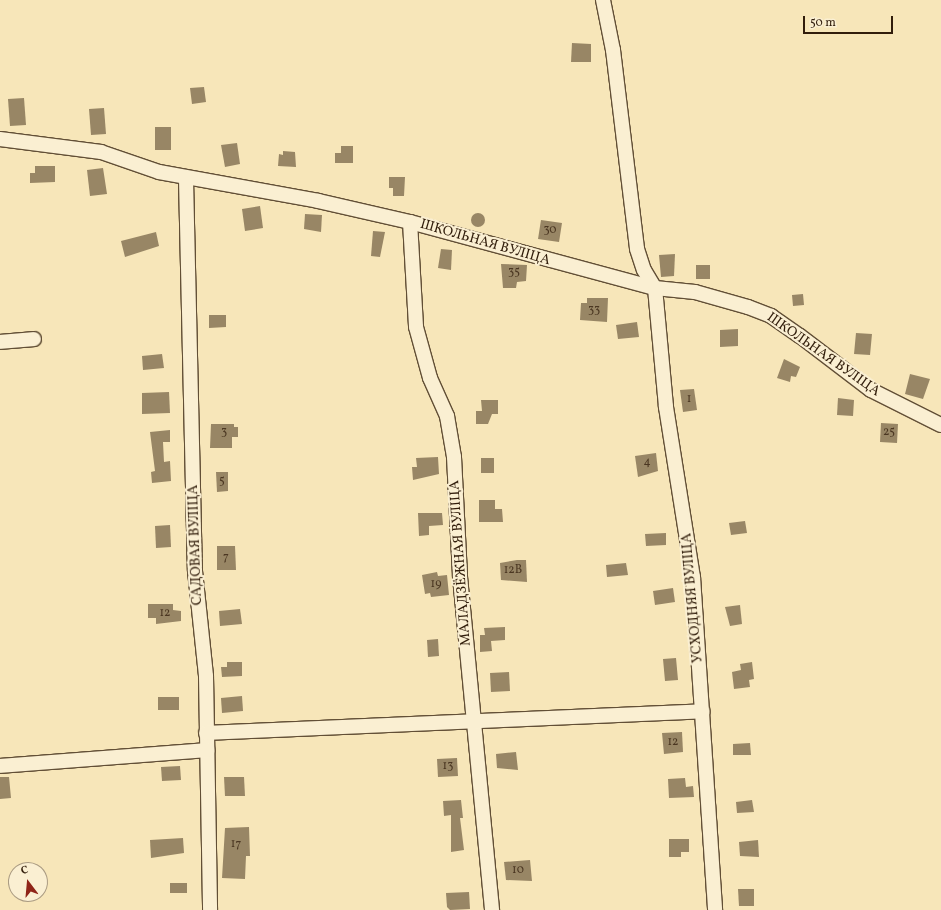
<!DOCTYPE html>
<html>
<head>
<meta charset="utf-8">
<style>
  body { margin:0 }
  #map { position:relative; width:941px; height:910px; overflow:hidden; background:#f7e6b9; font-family:Vollkorn,serif }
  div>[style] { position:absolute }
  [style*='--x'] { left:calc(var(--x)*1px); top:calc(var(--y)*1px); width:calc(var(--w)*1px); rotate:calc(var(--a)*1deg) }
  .building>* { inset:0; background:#988665 }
  .round { border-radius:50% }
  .roads { filter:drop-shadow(1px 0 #624f36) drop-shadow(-1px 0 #624f36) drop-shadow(0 1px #624f36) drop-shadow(0 -1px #624f36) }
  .street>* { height:14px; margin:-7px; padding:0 7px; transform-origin:7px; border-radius:7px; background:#faefd2 }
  span { translate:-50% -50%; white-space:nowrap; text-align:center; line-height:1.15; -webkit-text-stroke:4px #faefd2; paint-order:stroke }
  .number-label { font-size:12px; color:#4b3722 }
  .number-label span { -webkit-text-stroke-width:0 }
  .street-label { font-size:14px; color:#311d0b }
  .north { position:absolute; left:8px; top:862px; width:40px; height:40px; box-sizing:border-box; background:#faefd2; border:1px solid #aa9b82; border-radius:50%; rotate:344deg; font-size:11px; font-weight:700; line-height:16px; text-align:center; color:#311d0b }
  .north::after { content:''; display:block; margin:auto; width:14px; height:18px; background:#8f2418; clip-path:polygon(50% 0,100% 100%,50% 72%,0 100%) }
  .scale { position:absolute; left:803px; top:16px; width:90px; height:18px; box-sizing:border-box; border:2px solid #311d0b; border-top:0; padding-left:5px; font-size:12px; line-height:14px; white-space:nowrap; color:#311d0b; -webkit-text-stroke:3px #faefd2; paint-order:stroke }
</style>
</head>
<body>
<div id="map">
  <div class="building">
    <i style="clip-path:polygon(572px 43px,591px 44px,591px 62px,571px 62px)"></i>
    <i style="clip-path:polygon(204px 87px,206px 102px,192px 104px,190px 88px)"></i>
    <i style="clip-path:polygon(24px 98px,26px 125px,10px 126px,8px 99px)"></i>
    <i style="clip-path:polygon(104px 108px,106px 134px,91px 135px,89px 109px)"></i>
    <i style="clip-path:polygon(155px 127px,171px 127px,171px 150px,155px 150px)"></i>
    <i style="clip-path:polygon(237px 143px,240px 164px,225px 167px,221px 145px)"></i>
    <i style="clip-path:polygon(341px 146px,353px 146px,353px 163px,335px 163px,335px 153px,341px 153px)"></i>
    <i style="clip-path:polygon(283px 151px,295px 152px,296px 167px,278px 166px,279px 154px,283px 155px)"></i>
    <i style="clip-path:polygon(35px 166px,55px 166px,55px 182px,30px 183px,30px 173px,35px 173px)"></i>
    <i style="clip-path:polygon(103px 168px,107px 194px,90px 196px,87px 170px)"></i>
    <i style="clip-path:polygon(389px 177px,405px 177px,404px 196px,393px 196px,393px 188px,389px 188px)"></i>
    <i style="clip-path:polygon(260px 206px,263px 228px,245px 231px,242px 209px)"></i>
    <i class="round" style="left:471px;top:213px;width:14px;height:14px"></i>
    <i style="clip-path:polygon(305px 214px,322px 215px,321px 232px,304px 229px)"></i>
    <i style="clip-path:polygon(541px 220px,562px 223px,559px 242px,538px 239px)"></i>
    <i style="clip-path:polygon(373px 231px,385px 232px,380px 257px,371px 256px)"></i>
    <i style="clip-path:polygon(156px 232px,159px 246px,125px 257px,121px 241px)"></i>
    <i style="clip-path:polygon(441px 249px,452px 250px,451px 270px,438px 268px)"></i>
    <i style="clip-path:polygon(675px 254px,674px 276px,661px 277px,659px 255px)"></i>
    <i style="clip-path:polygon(501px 264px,527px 265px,526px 281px,517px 282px,516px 288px,503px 288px)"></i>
    <i style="clip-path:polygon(696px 265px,710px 265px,710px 279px,696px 279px)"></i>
    <i style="clip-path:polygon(803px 294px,804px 305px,793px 306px,792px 295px)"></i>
    <i style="clip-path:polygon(587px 298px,608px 298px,607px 322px,580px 320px,581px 303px,587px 303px)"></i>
    <i style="clip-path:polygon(209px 315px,226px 315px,226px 327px,209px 328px)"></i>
    <i style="clip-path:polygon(637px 322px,639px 337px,618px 339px,616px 325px)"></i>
    <i style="clip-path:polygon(738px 329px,738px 346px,720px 347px,720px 330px)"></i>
    <i style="clip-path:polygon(856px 333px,872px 334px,870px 355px,854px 354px)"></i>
    <i style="clip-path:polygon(162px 354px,164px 368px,143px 370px,142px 356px)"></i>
    <i style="clip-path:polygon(784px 359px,800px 367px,796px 377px,791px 376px,790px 382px,777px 378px)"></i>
    <i style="clip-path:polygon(910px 374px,930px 379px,923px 399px,905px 394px)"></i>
    <i style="clip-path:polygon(694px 389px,697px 410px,683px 412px,680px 390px)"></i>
    <i style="clip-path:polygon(169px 392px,170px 413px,142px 414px,142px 393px)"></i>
    <i style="clip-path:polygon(838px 398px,854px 400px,853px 416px,837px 415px)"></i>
    <i style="clip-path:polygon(481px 400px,498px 400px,498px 414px,492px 414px,488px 424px,476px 424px,476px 411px,482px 411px)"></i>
    <i style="clip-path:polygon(881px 423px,898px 424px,897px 443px,880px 442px)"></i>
    <i style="clip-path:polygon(211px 424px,234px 424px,234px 427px,238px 427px,238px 437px,232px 437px,232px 448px,210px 448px)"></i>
    <i style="clip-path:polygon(170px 430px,170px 442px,163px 442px,164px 462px,170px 461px,171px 481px,152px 483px,151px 472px,155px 471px,150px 432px)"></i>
    <i style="clip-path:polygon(656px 453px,658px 471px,638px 477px,635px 456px)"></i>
    <i style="clip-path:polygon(438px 457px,439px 474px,413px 480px,412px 467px,417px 467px,416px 458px)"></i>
    <i style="clip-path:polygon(481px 458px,494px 458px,494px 473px,481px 473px)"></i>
    <i style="clip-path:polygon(216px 472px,228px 472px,228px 491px,217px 492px)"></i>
    <i style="clip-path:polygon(479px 500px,495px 500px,495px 509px,502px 509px,503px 522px,479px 522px)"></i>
    <i style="clip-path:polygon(418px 513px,442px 513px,443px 525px,429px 526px,429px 535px,419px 536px)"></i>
    <i style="clip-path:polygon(745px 521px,747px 533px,731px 535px,729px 523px)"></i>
    <i style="clip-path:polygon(170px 525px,171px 547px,156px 548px,155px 526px)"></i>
    <i style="clip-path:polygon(666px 533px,666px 545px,646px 546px,645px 534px)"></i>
    <i style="clip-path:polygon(217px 546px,235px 546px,236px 570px,217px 570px)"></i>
    <i style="clip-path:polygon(517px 560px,526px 560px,527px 582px,501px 580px,500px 563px)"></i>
    <i style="clip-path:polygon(626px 563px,628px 575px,607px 577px,606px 565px)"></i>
    <i style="clip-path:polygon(437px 572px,438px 576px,447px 575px,449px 595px,431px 597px,430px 593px,425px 594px,422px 575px)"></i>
    <i style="clip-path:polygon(673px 588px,675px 602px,655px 605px,653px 591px)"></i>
    <i style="clip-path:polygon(148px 604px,173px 604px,173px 610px,181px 611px,181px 621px,156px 624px,156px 618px,148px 618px)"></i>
    <i style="clip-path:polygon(740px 605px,742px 624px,730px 626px,725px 607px)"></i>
    <i style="clip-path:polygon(240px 609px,242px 624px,220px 626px,219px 611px)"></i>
    <i style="clip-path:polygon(505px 627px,505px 640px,491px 641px,492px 651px,480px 652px,480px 635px,485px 635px,484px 628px)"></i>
    <i style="clip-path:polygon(438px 639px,439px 656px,428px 657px,427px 640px)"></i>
    <i style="clip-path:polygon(676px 658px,678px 680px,665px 681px,663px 659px)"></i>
    <i style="clip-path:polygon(227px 662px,242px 662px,242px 676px,222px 677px,221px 667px,227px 667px)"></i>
    <i style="clip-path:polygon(752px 662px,754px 679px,749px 680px,750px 687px,734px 689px,732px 672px,741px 670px,740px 664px)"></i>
    <i style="clip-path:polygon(509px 672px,510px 691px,491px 692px,490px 673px)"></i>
    <i style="clip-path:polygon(242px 696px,243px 711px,222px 713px,221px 698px)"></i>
    <i style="clip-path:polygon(158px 697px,179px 697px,179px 710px,158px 710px)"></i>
    <i style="clip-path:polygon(682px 732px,683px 752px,664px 754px,662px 733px)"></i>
    <i style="clip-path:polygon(750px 743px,751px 755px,733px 755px,733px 744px)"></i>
    <i style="clip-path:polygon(516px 752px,518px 770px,497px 768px,496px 754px)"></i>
    <i style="clip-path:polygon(457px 758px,458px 776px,438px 777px,437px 759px)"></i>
    <i style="clip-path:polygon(180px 766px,181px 780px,162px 781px,161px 767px)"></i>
    <i style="clip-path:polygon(0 777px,9px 777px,11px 798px,0 799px)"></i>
    <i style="clip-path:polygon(224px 777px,244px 777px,245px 796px,225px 796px)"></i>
    <i style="clip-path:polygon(685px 778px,686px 787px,693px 786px,694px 797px,669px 798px,668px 779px)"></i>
    <i style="clip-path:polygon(461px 800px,463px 818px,460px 818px,464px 850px,451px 852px,451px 815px,444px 816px,443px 801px)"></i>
    <i style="clip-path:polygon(752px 800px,754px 812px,737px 813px,736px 802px)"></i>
    <i style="clip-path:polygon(249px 827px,250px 856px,246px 856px,245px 879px,222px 878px,225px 828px)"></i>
    <i style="clip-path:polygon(183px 838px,184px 853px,151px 858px,150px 840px)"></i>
    <i style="clip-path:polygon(669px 839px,689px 839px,689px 852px,681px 852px,681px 857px,669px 857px)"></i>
    <i style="clip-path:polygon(758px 840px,759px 857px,740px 856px,739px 842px)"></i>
    <i style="clip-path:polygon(530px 860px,532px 881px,506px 880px,504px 862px)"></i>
    <i style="clip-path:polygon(170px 883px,187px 883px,187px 893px,170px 893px)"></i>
    <i style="clip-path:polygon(738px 889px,754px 889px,754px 906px,739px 906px)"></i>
    <i style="clip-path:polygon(469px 892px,470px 909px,450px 910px,447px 907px,446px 893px)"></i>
  </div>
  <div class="roads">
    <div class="street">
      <i style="--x:603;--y:0;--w:51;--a:78.7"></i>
      <i style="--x:613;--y:50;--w:200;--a:83.1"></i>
      <i style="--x:637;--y:249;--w:22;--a:72"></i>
      <i style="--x:644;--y:270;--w:21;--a:59"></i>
      <i style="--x:655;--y:288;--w:120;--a:84.7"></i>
      <i style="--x:666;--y:407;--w:172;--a:81"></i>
      <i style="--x:693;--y:577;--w:334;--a:86.2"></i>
      <i style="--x:0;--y:139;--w:102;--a:7.3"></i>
      <i style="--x:101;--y:152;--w:61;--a:19"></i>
      <i style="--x:159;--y:172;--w:162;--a:10.3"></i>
      <i style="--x:318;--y:201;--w:94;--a:12.9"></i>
      <i style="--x:410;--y:222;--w:254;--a:15.1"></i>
      <i style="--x:655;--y:288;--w:40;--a:5.7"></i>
      <i style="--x:695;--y:292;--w:55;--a:15.8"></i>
      <i style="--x:748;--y:307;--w:25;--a:21"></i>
      <i style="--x:771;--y:316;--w:35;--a:35"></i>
      <i style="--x:800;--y:336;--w:89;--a:37.3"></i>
      <i style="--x:871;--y:390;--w:78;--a:26.6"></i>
      <i style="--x:186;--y:179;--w:392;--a:88.7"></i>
      <i style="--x:195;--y:571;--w:106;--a:84"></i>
      <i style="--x:206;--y:676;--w:234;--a:89"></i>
      <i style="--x:410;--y:222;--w:105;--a:86.7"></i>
      <i style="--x:416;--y:327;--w:53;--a:74.6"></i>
      <i style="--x:430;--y:378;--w:42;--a:65.9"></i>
      <i style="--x:447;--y:416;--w:42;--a:80.3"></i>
      <i style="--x:454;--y:457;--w:120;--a:87.1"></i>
      <i style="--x:460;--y:577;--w:335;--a:84.5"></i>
      <i style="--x:0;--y:342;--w:34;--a:-5"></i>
      <i style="--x:206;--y:733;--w:497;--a:-2.5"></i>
      <i style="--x:0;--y:766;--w:208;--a:-4.4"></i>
    </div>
  </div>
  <div class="number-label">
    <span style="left:550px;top:231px">30</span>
    <span style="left:514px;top:273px">35</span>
    <span style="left:594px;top:311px">33</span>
    <span style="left:689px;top:400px">1</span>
    <span style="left:224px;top:433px">3</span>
    <span style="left:889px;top:433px">25</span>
    <span style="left:647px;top:463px">4</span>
    <span style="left:222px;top:482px">5</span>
    <span style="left:226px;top:558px">7</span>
    <span style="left:513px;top:571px">12В</span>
    <span style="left:436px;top:585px">19</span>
    <span style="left:165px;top:614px">12</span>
    <span style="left:673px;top:743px">12</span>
    <span style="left:448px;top:767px">13</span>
    <span style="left:236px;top:845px">17</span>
    <span style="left:518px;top:871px">10</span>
  </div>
  <div class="street-label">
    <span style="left:485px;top:243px;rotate:16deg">ШКОЛЬНАЯ ВУЛІЦА</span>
    <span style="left:823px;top:355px;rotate:35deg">ШКОЛЬНАЯ ВУЛІЦА</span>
    <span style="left:196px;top:545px;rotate:-92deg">САДОВАЯ ВУЛІЦА</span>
    <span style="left:461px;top:563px;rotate:-94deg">МАЛАДЗЁЖНАЯ ВУЛІЦА</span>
    <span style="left:693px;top:598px;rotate:-95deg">УСХОДНЯЯ ВУЛІЦА</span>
  </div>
  <div class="north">С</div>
  <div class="scale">50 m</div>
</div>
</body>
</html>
